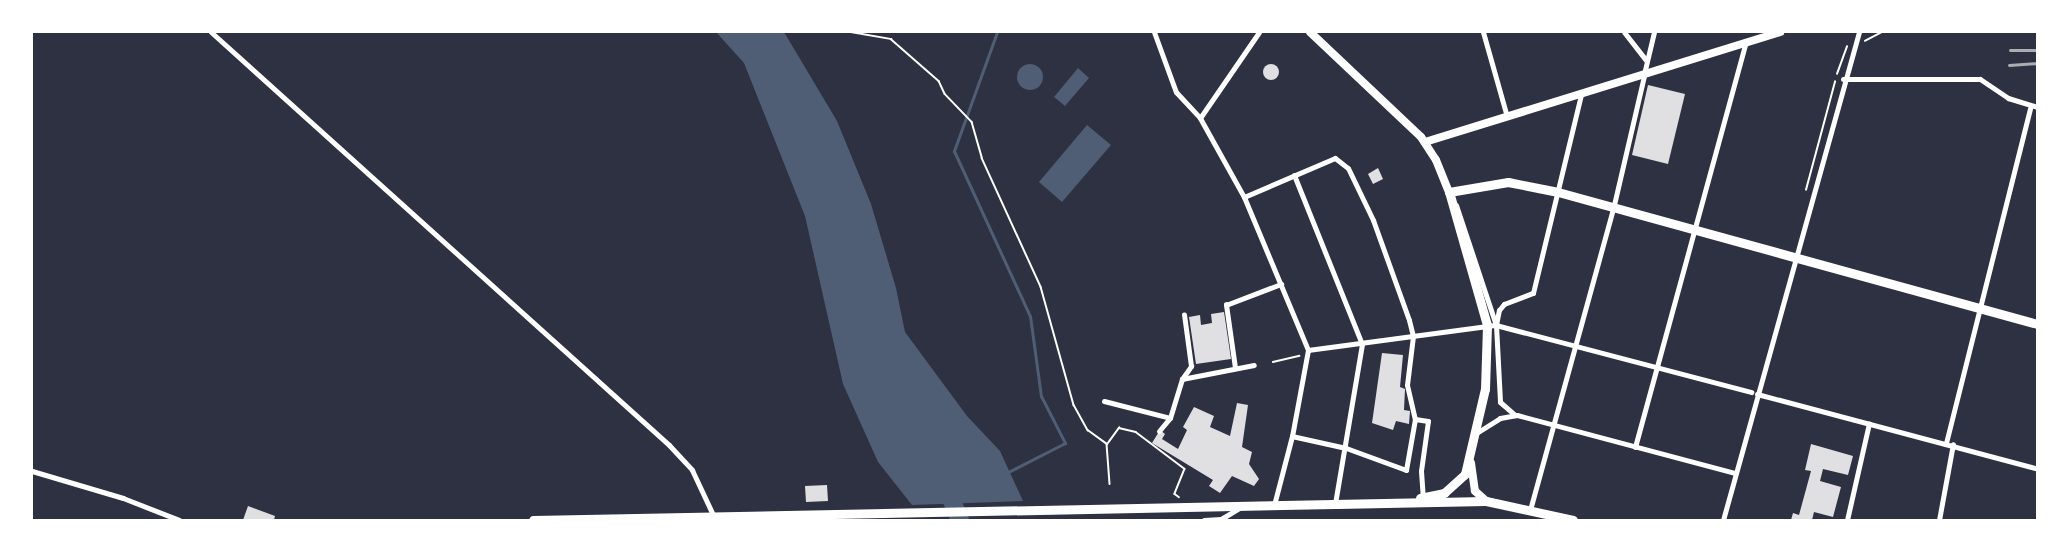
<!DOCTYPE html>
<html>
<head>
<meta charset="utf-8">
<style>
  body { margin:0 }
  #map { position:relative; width:2069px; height:552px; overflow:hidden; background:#2d3142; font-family:Raleway,sans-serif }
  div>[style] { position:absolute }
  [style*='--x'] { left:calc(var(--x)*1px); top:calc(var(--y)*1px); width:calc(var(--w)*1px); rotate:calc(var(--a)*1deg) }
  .water>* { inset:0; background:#4f5d75 }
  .round { border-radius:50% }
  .stream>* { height:3px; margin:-1.5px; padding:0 1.5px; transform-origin:1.5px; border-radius:1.5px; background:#4f5d75 }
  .river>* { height:18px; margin:-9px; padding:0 9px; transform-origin:9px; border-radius:9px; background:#4f5d75 }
  .building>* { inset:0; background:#e0e0e3 }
  .path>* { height:1.5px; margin:-0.75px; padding:0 0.75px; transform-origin:0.75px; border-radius:0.75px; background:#fff }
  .pedestrian>* { height:4.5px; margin:-2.25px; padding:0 2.25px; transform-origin:2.25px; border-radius:2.25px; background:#fff }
  .minor>* { height:5px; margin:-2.5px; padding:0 2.5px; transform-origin:2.5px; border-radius:2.5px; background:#fff }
  .secondary>* { height:8px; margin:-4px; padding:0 4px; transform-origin:4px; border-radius:4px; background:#fff }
  .primary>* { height:9px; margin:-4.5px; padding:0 4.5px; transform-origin:4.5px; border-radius:4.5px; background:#fff }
  .rail>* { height:3px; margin:-1.5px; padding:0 1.5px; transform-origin:1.5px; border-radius:1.5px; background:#abadb3 }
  span { translate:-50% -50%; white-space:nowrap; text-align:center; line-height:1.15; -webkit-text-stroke:4.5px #fff; paint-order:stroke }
  .frame { position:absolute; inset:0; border:33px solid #fff; pointer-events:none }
</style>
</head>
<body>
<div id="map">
  <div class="water">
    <i style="clip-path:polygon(716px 32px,784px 32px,837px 121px,871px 204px,896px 288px,905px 332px,967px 416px,1000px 451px,1023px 501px,912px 505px,878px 462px,843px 384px,805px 216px,744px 63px)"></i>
    <i class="round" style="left:1017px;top:64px;width:26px;height:26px"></i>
    <i style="clip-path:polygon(1078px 68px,1089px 78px,1065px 106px,1054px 97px)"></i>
    <i style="clip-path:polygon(1087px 125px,1111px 145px,1062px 202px,1039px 182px)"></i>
  </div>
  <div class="stream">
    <i style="--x:997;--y:32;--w:127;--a:109.9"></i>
    <i style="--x:954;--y:151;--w:182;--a:65.3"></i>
    <i style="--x:1030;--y:316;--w:81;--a:82.2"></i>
    <i style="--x:1041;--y:396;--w:53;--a:62.9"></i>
    <i style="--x:1065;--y:443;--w:66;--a:153"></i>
  </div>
  <div class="river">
    <i style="--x:944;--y:482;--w:41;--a:67.2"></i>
  </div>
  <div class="building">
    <i class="round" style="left:1263px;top:64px;width:16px;height:16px"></i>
    <i style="clip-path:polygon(1648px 85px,1685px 94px,1668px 164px,1632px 155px)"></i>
    <i style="clip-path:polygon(1378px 168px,1383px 179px,1373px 184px,1368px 174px)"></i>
    <i style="clip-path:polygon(1224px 312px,1231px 359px,1196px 364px,1189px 317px,1200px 315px,1201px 325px,1212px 323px,1211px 314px)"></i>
    <i style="clip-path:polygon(1382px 353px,1403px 355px,1400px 387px,1405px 389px,1404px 410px,1410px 411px,1409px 424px,1396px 421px,1393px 430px,1372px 423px)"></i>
    <i style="clip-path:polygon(1237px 403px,1248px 405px,1242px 447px,1252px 452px,1249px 464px,1259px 479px,1254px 486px,1232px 476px,1220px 493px,1209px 486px,1213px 480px,1152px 443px,1160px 430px,1165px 434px,1162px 439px,1178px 449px,1187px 430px,1183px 427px,1194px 407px,1214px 416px,1210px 427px,1230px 436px)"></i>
    <i style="clip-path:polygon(1811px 444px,1853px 456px,1848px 475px,1823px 469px,1820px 481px,1841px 487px,1833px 517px,1814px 512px,1812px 520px,1791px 520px,1793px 513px,1799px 515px,1811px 471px,1805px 470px)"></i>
    <i style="clip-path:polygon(827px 485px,828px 501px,806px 502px,805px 486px)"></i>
    <i style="clip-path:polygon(248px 506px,275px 516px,274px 520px,243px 520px)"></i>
  </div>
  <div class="path">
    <i style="--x:851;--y:32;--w:41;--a:9.9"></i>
    <i style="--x:891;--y:39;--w:64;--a:41.2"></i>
    <i style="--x:939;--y:81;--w:14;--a:65"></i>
    <i style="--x:945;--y:94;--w:39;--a:46"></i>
    <i style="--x:972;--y:122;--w:37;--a:74"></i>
    <i style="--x:982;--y:158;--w:142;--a:65.4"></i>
    <i style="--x:1041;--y:287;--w:123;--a:74.4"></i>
    <i style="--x:1074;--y:405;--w:29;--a:61"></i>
    <i style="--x:1088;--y:430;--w:24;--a:36"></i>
    <i style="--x:1107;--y:444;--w:40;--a:85.7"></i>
    <i style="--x:1865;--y:41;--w:19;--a:-28"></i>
    <i style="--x:1837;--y:74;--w:29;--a:-70"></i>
    <i style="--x:1806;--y:190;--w:112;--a:-75"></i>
    <i style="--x:1273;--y:362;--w:27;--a:-13"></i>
    <i style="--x:1108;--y:443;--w:19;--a:-54"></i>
    <i style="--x:1119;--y:428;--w:17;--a:13"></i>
    <i style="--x:1136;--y:432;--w:61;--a:37.1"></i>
    <i style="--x:1185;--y:469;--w:27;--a:112"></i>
    <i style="--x:1175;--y:494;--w:5;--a:37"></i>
  </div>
  <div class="pedestrian">
    <i style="--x:1614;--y:205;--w:132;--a:-76.9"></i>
    <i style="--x:1308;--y:350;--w:190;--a:-7.6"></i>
    <i style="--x:1496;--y:325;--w:264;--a:14.7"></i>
    <i style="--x:1235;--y:368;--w:64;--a:-98.1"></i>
    <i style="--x:1226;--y:305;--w:59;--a:-20.9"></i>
    <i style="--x:1182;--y:379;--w:73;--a:-11"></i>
    <i style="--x:1292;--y:436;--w:55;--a:12.5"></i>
  </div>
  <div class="minor">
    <i style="--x:211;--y:32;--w:617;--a:42.04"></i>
    <i style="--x:669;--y:445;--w:34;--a:47"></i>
    <i style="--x:692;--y:470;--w:52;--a:64.9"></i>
    <i style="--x:1154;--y:32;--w:64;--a:69.9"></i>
    <i style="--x:1176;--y:92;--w:35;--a:47"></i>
    <i style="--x:1200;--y:118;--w:90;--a:60.9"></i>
    <i style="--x:1244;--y:197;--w:166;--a:67.3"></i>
    <i style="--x:1308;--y:350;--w:87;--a:100.5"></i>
    <i style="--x:1292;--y:436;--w:71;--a:104.6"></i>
    <i style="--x:1483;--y:32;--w:88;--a:74.2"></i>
    <i style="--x:1624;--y:32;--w:36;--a:52"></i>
    <i style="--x:1644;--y:74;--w:43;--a:-76.6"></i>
    <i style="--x:1843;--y:79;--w:137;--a:0"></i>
    <i style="--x:1980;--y:79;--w:34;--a:34"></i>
    <i style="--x:2008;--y:98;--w:31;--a:17"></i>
    <i style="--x:1200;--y:118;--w:104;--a:-55.5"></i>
    <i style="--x:1294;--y:175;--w:182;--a:68.1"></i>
    <i style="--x:1362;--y:344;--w:161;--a:99.6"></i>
    <i style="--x:1244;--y:197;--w:99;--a:-23.2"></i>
    <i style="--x:1335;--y:158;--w:16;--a:38"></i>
    <i style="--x:1348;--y:168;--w:58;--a:64.3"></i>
    <i style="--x:1373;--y:220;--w:106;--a:70.2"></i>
    <i style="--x:1409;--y:320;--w:16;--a:76"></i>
    <i style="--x:1413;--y:336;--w:49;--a:97"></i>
    <i style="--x:1407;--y:385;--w:35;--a:77"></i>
    <i style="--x:1456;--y:205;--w:126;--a:71.6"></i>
    <i style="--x:1496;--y:325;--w:77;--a:87"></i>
    <i style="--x:1500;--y:402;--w:20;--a:41"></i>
    <i style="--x:1496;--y:325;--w:15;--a:-79"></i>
    <i style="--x:1499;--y:310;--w:8;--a:-50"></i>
    <i style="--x:1504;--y:304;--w:31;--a:-21"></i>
    <i style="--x:1533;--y:293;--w:205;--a:-76.4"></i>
    <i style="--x:1757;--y:394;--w:291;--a:14.9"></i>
    <i style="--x:1104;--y:401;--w:68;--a:14.4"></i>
    <i style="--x:1159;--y:431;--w:17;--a:-50"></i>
    <i style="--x:1170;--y:418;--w:41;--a:-72.9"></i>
    <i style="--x:1182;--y:379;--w:16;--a:-55"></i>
    <i style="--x:1191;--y:366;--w:52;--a:-97.7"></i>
    <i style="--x:1478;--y:432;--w:26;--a:-32"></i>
    <i style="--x:1500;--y:418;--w:17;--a:-10"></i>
    <i style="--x:1517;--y:415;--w:226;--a:14.9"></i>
    <i style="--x:1946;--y:443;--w:345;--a:-75.9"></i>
    <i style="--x:1635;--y:447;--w:420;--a:-74.7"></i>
    <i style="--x:1346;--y:448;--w:64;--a:20.1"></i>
    <i style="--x:1406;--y:470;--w:52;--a:-80"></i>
    <i style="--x:1415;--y:419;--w:13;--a:9"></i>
    <i style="--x:1428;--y:421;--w:50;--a:98"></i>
    <i style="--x:1421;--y:471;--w:26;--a:86"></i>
    <i style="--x:32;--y:471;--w:95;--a:16.5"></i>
    <i style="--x:123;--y:498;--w:60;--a:21.4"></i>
    <i style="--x:1530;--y:510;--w:315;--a:-74.6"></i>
    <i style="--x:1204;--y:520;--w:17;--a:-3"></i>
    <i style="--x:1221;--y:519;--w:21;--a:-31"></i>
    <i style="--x:1723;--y:520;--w:507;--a:-74.43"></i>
    <i style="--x:1847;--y:520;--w:99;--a:-77.2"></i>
    <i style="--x:1939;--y:520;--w:77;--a:-79.6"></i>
  </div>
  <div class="secondary">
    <i style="--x:1310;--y:32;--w:153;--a:43.4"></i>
    <i style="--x:1421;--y:137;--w:27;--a:57"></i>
    <i style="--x:1436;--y:160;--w:35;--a:68"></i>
    <i style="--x:1425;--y:142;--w:372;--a:-17.2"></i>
    <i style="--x:1471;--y:463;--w:28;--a:82"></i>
    <i style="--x:1475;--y:491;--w:15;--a:42"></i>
  </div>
  <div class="primary">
    <i style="--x:1420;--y:498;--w:25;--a:-12"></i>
    <i style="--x:1444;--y:493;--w:28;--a:-42"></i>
    <i style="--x:1465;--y:474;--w:87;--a:-76.8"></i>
    <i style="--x:1485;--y:389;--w:64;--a:-88.2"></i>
    <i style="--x:1487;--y:325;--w:138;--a:-105.9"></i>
    <i style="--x:1449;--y:192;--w:60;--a:-9.6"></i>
    <i style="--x:1508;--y:182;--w:51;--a:11.3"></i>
    <i style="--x:1558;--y:192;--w:498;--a:15.4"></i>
    <i style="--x:533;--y:520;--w:953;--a:-1.14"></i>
    <i style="--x:1486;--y:501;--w:89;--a:12.3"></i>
  </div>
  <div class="rail">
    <i style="--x:2010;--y:50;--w:28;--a:0"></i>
    <i style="--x:2009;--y:65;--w:29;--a:-4"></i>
  </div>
  <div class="frame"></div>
</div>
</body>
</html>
